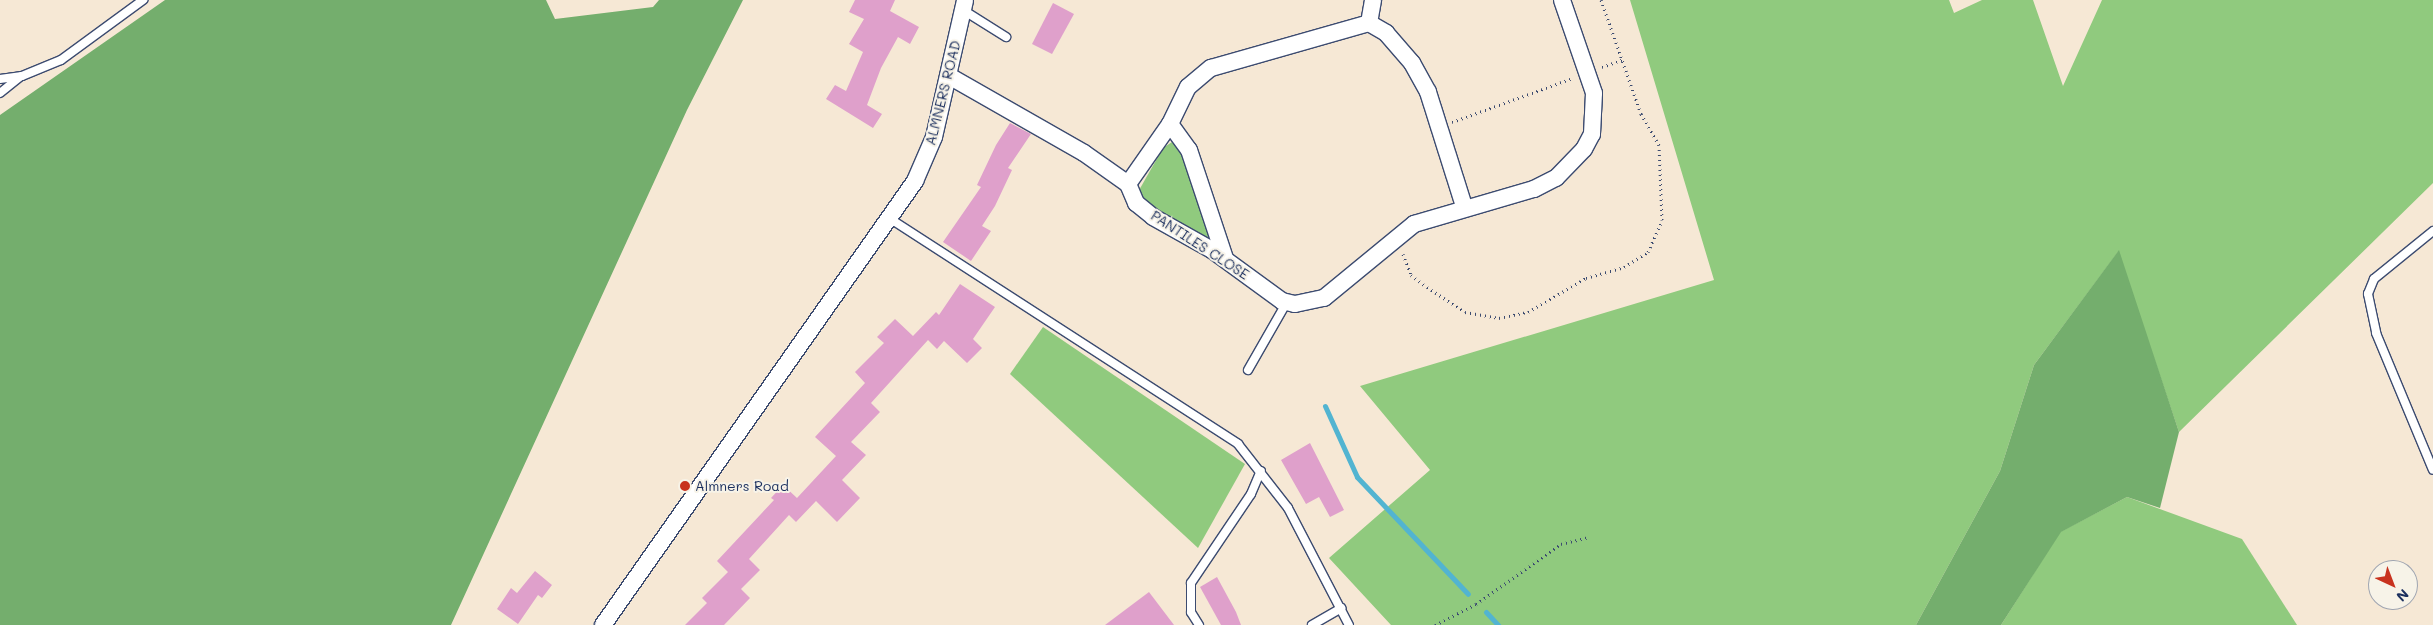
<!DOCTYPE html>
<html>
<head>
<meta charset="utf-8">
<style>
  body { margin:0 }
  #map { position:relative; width:2433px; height:625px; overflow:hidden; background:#f6e8d5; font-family:Mali,sans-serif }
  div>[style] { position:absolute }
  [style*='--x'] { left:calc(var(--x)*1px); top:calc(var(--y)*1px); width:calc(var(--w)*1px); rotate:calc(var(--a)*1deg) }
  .green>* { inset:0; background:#90ca7e }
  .forest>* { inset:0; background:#74ae6d }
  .stream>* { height:5px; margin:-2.5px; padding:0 2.5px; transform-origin:2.5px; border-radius:2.5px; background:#52b4d1 }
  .building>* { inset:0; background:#dfa0cb }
  .path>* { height:3px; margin-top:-1.5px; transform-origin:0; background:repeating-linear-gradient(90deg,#3c4b70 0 1px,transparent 0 5px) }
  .roads { filter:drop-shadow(1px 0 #3c4b70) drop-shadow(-1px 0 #3c4b70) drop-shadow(0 1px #3c4b70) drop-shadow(0 -1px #3c4b70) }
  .service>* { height:8px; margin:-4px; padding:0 4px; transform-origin:4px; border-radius:4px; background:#fff }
  .minor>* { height:16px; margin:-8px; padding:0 8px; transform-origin:8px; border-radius:8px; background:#fff }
  .dots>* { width:14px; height:14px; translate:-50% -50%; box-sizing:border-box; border:2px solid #f7f3e8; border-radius:50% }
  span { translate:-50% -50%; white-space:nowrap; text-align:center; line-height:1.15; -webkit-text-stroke:4px #f7f3e8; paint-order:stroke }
  .street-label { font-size:14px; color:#1b2f5e }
  .poi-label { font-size:14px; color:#1b2f5e }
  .left { translate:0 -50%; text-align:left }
  .north { position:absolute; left:2368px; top:560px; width:50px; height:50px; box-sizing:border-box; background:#f7f3e8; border:1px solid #9fa5b1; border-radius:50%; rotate:137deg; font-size:14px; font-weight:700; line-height:20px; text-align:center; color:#1b2f5e }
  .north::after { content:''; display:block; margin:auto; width:18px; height:22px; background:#c8321e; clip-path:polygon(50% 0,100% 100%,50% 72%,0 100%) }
</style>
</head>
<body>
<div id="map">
  <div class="green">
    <i style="clip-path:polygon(1630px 0,1949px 0,1954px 13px,1982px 0,2033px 0,2063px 86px,2102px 0,2433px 0,2433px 183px,2179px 432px,2118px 252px,2034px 365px,2000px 471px,1916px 625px,1391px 625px,1329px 558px,1430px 470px,1360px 386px,1714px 280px)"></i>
    <i style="clip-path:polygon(1172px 142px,1181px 147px,1212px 242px,1148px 206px,1138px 192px,1163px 148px)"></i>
    <i style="clip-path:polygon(1043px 327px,1245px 464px,1198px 548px,1010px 374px)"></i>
    <i style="clip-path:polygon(2127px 497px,2242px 539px,2297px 625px,2001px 625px,2060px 532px)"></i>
  </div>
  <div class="forest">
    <i style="clip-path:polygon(165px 0,546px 0,555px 19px,653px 7px,659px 0,743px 0,687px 110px,451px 625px,0 625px,0 115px)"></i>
    <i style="clip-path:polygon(2119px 250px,2179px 432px,2160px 508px,2127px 497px,2061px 532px,2001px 625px,1916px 625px,2000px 471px,2034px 365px)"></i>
  </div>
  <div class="stream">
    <i style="--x:1325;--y:406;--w:78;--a:65.7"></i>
    <i style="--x:1357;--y:477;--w:161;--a:46.5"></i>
    <i style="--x:1486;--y:612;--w:18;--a:47"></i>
  </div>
  <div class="building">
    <i style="clip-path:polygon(855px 0,895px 0,890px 11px,919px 27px,910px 44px,898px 37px,881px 68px,867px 105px,882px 114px,873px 128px,826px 99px,835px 85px,846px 91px,863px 52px,849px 44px,864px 19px,849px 12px)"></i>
    <i style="clip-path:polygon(1053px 3px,1074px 14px,1052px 54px,1032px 44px)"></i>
    <i style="clip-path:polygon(1010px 123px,1031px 134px,1008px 168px,1012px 170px,995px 206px,982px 226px,991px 231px,971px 261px,943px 242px,981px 187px,977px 185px,996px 145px)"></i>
    <i style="clip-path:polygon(960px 284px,995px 307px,973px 339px,982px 348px,967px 363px,944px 341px,937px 349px,928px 340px,871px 403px,880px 412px,851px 442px,866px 455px,842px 480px,860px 498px,837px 522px,816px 501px,796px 522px,789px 515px,749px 559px,760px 570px,741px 589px,750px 598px,724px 625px,685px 625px,707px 603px,702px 598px,728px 572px,717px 561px,774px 500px,771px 498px,783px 485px,797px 498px,836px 456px,815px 437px,865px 383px,855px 372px,884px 343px,877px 337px,895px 319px,913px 336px,936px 312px,939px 315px)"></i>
    <i style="clip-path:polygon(1310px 443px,1344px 510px,1330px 517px,1319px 497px,1306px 504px,1281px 460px)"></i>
    <i style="clip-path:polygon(535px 571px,552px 585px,542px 598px,538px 595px,518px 624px,497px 609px,511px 588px,517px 593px)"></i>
    <i style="clip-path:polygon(1217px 577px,1236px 612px,1241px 625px,1221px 625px,1200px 587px)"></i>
    <i style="clip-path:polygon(1149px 592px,1174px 625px,1105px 625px)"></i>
  </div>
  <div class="path">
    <i style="--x:1602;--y:67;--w:23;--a:-20"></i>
    <i style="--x:1452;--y:122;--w:129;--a:-20"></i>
    <i style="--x:1403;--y:254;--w:22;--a:69"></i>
    <i style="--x:1411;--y:275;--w:20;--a:37"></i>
    <i style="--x:1427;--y:287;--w:45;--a:33.3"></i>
    <i style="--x:1465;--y:312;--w:35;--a:10"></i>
    <i style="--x:1499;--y:318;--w:30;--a:-12"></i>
    <i style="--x:1528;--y:312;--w:67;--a:-30.4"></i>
    <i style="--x:1586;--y:278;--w:40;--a:-16"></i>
    <i style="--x:1624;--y:267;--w:28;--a:-32"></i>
    <i style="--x:1648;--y:252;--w:35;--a:-66"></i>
    <i style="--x:1662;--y:220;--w:75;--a:-92.3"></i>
    <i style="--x:1659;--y:145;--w:36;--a:-120"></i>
    <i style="--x:1641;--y:114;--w:121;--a:-109.3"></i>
    <i style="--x:1435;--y:625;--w:46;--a:-27.1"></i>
    <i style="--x:1476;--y:604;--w:104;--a:-35.2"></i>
    <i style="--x:1561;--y:544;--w:29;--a:-14"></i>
  </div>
  <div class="roads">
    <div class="service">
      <i style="--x:963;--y:10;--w:51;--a:32.1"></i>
      <i style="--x:0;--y:79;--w:22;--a:-8"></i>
      <i style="--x:22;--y:76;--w:42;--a:-22.3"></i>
      <i style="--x:61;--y:60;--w:102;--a:-36.2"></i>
      <i style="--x:0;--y:93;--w:26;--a:-39"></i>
      <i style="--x:889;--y:218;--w:416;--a:32.9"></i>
      <i style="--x:1238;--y:444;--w:81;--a:52"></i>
      <i style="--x:1288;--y:508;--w:132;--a:62.5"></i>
      <i style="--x:2433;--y:231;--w:76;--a:140.9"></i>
      <i style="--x:2374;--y:279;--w:16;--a:112"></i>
      <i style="--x:2368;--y:294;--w:40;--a:78"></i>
      <i style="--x:2376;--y:333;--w:148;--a:67.4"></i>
      <i style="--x:1248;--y:370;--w:78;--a:-60.2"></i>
      <i style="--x:1199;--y:625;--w:15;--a:-122"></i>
      <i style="--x:1191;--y:612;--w:29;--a:-90"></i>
      <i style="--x:1191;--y:583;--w:107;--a:-56"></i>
      <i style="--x:1251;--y:494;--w:25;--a:-67"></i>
      <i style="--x:1312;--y:625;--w:34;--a:-30"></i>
    </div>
    <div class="minor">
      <i style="--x:1369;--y:23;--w:23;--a:-80"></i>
      <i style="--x:949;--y:76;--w:155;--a:29.7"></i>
      <i style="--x:1084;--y:153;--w:54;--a:35.2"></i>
      <i style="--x:1128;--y:184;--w:21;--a:67"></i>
      <i style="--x:1136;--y:203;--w:22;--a:39"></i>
      <i style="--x:1153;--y:217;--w:68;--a:29.2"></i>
      <i style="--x:1212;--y:250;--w:87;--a:36.1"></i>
      <i style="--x:1282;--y:301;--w:13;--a:13"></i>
      <i style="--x:1295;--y:304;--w:30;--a:-12"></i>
      <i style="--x:1324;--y:298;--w:117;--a:-39.4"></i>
      <i style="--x:1414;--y:224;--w:125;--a:-16.3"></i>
      <i style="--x:1534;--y:189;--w:25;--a:-27"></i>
      <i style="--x:1556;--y:178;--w:40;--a:-46"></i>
      <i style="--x:1584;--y:149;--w:17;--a:-62"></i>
      <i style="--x:1592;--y:134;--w:41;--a:-87.2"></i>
      <i style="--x:1594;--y:93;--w:98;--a:-109"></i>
      <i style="--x:1170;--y:124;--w:32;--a:54"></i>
      <i style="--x:1189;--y:150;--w:114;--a:71.6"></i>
      <i style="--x:1128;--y:184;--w:73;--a:-55"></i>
      <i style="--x:1170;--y:124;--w:41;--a:-64.1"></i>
      <i style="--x:1188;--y:87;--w:30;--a:-40"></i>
      <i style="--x:1211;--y:68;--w:164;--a:-15.9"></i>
      <i style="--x:1369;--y:23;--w:20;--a:30"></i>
      <i style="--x:1386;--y:33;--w:40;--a:49"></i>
      <i style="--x:1412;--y:63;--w:33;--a:61"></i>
      <i style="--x:1428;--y:92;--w:120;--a:72.5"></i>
      <i style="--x:603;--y:625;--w:543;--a:-54.9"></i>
      <i style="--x:915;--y:181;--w:48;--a:-66.6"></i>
      <i style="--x:934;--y:137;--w:140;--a:-77.2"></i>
    </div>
  </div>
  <div class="dots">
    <i style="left:685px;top:486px;background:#c8321e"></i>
  </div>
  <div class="street-label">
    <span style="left:943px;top:93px;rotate:-76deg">ALMNERS ROAD</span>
    <span style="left:1200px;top:245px;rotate:33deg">PANTILES CLOSE</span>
  </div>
  <div class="poi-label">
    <span class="left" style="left:695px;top:486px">Almners Road</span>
  </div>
  <div class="north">N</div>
</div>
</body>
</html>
